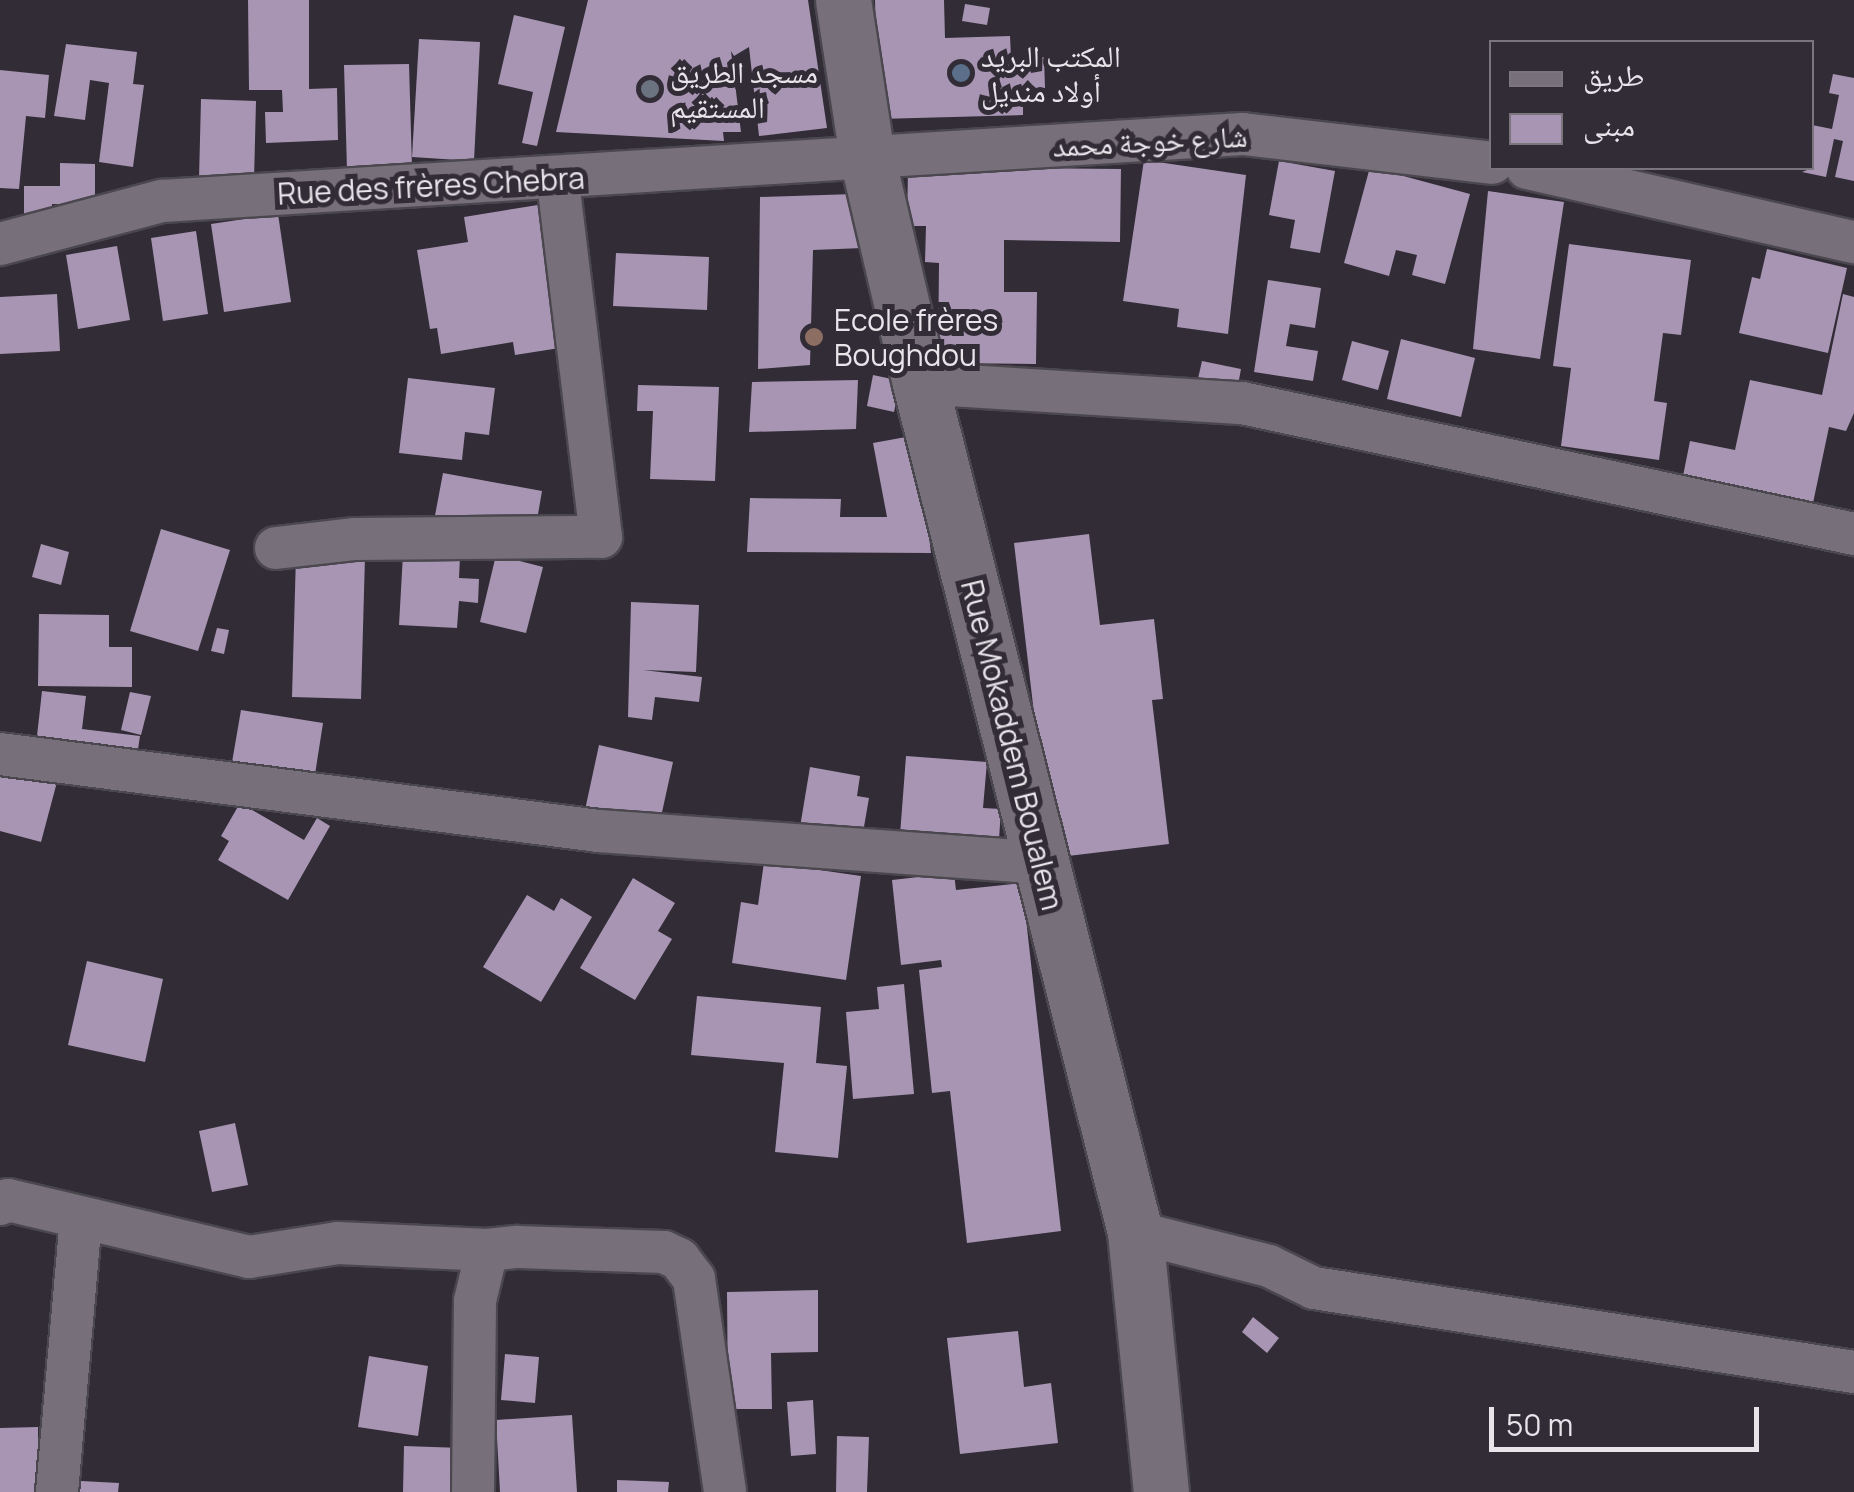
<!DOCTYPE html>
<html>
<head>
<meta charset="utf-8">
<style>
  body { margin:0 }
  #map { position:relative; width:1854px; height:1492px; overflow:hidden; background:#322c36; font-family:Manrope,"Noto Naskh Arabic",sans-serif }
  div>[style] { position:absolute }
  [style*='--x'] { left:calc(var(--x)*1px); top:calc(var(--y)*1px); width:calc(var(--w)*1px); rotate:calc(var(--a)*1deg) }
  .building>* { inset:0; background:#a795b3 }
  .roads { filter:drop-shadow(2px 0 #4b474e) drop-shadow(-2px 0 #4b474e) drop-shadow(0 2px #4b474e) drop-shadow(0 -2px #4b474e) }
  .street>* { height:42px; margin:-21px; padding:0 21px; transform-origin:21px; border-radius:21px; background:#77707b }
  .secondary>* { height:55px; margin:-27.5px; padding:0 27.5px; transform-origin:27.5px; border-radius:27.5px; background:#77707b }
  .dots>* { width:28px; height:28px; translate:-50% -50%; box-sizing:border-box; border:5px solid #322c36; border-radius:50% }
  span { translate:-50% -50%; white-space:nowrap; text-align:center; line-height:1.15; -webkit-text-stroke:10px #322c36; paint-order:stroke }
  .poi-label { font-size:30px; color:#e8e4ea }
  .left { translate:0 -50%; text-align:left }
  .street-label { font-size:30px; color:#e8e4ea }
  .legend { position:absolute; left:1489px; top:40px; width:325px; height:130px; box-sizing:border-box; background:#322c36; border:2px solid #7b767e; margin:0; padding:12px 18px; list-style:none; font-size:30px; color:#e8e4ea }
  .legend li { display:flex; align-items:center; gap:20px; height:50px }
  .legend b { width:50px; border:2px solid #7b767e }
  .scale { position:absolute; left:1489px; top:1407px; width:270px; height:45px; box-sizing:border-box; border:5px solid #e8e4ea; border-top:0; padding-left:12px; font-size:30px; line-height:35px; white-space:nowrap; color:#e8e4ea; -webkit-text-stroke:8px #322c36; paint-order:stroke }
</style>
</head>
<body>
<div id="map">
  <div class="building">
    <i style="clip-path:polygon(248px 0,309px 0,309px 89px,337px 88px,338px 140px,266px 143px,265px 112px,283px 112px,282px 90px,249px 90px)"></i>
    <i style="clip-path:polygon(588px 0,808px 0,827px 128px,759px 136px,749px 47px,734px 56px,731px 51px,741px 132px,723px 132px,724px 141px,556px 132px)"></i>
    <i style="clip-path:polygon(875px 0,944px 0,945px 38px,1010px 36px,1011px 58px,1044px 57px,1045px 88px,1023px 88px,1023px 115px,878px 119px)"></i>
    <i style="clip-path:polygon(965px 4px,990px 8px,987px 25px,962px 21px)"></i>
    <i style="clip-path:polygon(514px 15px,565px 27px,537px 146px,522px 143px,533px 92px,498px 84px)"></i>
    <i style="clip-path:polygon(419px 39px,480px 42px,474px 161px,412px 157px)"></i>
    <i style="clip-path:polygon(66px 44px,137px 52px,133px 84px,144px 85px,133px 167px,99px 162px,109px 83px,90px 80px,85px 120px,54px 116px)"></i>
    <i style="clip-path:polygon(409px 64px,412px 168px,347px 170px,344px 65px)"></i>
    <i style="clip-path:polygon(0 70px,49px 75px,45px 118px,26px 116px,19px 189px,0 188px)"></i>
    <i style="clip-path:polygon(1833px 74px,1854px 78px,1854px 181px,1835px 177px,1843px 141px,1834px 139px,1826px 177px,1802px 172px,1812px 168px,1812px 125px,1832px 129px,1839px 95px,1829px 93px)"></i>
    <i style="clip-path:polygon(201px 99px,256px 101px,254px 180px,199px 179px)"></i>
    <i style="clip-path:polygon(1144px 160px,1246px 175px,1228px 334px,1177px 327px,1179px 309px,1123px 301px)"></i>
    <i style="clip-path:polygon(1279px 161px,1335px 171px,1320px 253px,1290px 248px,1295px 220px,1269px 215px)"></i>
    <i style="clip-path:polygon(60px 163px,95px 164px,95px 205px,52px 204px,52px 225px,24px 224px,24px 186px,60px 186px)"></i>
    <i style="clip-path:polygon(908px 167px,1121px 169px,1120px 242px,1004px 240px,1004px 292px,1037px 292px,1036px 364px,938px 363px,939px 263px,925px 262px,926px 226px,907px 226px)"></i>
    <i style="clip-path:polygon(1370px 167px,1470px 194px,1445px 284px,1412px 275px,1417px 255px,1396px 250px,1389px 276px,1344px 263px)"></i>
    <i style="clip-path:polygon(1488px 191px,1564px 202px,1540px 359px,1473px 349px)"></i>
    <i style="clip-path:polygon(854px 194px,863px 248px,813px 250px,810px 365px,758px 369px,760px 197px)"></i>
    <i style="clip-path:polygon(544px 204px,566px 347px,515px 355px,513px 342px,441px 354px,437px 328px,430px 329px,417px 250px,468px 242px,464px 217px)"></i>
    <i style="clip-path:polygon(278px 214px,291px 302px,224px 312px,211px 224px)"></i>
    <i style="clip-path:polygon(196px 231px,208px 314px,163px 321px,151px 238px)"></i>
    <i style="clip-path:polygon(1569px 244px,1691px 260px,1681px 335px,1663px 333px,1654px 401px,1667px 403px,1659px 460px,1561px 446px,1571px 368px,1553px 366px)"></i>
    <i style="clip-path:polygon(117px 246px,130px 320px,78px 329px,66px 255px)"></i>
    <i style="clip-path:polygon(1767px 249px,1847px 268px,1828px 353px,1739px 333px,1752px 277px,1760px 279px)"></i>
    <i style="clip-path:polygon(616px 253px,709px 257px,707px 310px,613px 306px)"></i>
    <i style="clip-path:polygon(1268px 280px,1321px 288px,1315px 328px,1290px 324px,1286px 346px,1318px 351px,1313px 381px,1254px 372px)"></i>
    <i style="clip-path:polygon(57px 294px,60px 351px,0 354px,0 297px)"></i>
    <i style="clip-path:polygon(1843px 294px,1854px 297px,1854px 413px,1846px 431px,1829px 427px,1813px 503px,1683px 476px,1690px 441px,1735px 450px,1750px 380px,1822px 395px)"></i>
    <i style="clip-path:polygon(1401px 339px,1475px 358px,1461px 417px,1387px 399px)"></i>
    <i style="clip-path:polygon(1352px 341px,1389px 351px,1378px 390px,1342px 380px)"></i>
    <i style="clip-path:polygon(1202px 361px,1241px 369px,1237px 390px,1197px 383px)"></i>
    <i style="clip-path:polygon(873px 375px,901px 381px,894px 412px,867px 406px)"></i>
    <i style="clip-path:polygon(408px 378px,495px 388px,489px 435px,465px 432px,462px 460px,399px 453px)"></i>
    <i style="clip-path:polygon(858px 380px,856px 429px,749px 432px,752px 382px)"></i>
    <i style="clip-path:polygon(638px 385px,719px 387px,715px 481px,650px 479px,653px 411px,637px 411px)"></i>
    <i style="clip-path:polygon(917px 435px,931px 553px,747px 552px,750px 498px,841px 499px,840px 517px,887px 517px,873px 443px)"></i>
    <i style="clip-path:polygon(443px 473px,542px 491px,537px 520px,516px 516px,511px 529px,433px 526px)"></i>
    <i style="clip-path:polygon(161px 529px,230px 550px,198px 651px,130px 631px)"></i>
    <i style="clip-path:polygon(1089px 534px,1100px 625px,1154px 619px,1163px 699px,1152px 700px,1169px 844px,1051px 858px,1014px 543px)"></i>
    <i style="clip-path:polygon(41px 544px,69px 552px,61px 585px,32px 577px)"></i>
    <i style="clip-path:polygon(403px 554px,460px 557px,459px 578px,479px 579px,478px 603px,459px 601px,457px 628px,399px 625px)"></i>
    <i style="clip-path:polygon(296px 555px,365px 557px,361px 699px,292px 697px)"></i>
    <i style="clip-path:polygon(496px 555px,543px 567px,526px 633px,480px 622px)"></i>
    <i style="clip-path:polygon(631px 602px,699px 605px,696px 672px,643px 670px,702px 677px,699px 702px,655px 697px,652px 720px,628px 717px)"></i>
    <i style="clip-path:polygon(39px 614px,109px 615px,109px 647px,132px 647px,132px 687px,38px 686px)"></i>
    <i style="clip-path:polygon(217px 628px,229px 630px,224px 654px,211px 651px)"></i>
    <i style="clip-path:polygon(42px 691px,86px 696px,82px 729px,140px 736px,137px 756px,36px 745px)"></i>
    <i style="clip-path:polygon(130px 692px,151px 696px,141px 735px,121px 730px)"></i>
    <i style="clip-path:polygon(241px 710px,323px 723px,314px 781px,231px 768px)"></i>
    <i style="clip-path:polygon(599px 745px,673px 762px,659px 826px,585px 810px)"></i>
    <i style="clip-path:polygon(906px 756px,987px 762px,983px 808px,1001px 809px,998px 855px,899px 848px)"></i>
    <i style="clip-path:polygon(0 767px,57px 782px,41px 842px,0 831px)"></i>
    <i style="clip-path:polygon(810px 767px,860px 776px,857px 796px,869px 798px,861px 844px,799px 833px)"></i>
    <i style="clip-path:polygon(240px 803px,304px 840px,317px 818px,330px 826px,288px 900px,218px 860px,229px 841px,221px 836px)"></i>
    <i style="clip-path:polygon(764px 862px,861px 876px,846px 980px,732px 963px,741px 902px,758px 905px)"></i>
    <i style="clip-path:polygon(954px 873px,956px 890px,1022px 883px,1061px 1231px,967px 1243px,950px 1091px,932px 1093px,919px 970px,942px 967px,941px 960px,901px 965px,892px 880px)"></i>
    <i style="clip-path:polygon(633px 878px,675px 903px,658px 931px,672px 939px,635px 1000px,580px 968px)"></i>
    <i style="clip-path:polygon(527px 895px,554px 911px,561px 898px,592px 917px,541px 1002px,483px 967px)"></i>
    <i style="clip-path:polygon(87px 961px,163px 979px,145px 1062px,68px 1045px)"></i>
    <i style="clip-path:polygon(904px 984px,914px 1094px,853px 1099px,846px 1012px,879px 1009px,877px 987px)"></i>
    <i style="clip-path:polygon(697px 996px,821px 1007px,816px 1063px,847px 1066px,838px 1158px,775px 1152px,784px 1063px,691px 1055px)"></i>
    <i style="clip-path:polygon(235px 1123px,248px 1185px,212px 1192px,199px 1131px)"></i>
    <i style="clip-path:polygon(818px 1290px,818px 1352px,771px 1353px,772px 1409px,728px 1409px,727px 1292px)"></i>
    <i style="clip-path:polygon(1253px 1317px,1279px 1338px,1267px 1353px,1242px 1332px)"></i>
    <i style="clip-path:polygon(1018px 1331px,1024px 1387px,1051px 1383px,1058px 1443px,960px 1454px,947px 1338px)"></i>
    <i style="clip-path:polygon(505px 1354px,539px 1357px,535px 1403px,501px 1400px)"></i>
    <i style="clip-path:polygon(369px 1356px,428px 1366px,418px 1436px,358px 1427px)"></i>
    <i style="clip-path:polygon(813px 1400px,816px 1454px,791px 1456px,787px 1402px)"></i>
    <i style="clip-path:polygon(572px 1415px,577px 1492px,500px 1492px,496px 1420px)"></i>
    <i style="clip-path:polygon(38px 1427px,38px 1492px,0 1492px,0 1428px)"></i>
    <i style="clip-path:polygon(837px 1436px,869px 1437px,867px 1492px,836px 1492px)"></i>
    <i style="clip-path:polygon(404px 1446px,462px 1448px,461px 1492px,403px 1492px)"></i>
    <i style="clip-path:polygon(62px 1480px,119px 1483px,118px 1492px,61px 1492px)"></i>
    <i style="clip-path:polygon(617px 1480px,669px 1482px,668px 1492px,617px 1492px)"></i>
  </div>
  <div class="roads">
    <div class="street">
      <i style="--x:1527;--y:168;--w:335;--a:12.8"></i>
      <i style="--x:0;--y:244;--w:168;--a:-14.9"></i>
      <i style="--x:162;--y:201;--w:1083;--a:-3.55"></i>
      <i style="--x:1243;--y:134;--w:251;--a:6.6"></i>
      <i style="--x:920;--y:383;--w:323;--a:3.6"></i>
      <i style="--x:1242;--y:403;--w:626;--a:12.08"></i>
      <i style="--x:276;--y:548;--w:80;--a:-6.5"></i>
      <i style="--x:355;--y:539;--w:246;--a:-0.5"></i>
      <i style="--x:601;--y:537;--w:360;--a:-96.9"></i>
      <i style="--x:0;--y:754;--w:604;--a:7.33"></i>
      <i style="--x:599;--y:831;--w:444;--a:4.1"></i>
      <i style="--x:0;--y:1204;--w:9;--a:-27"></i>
      <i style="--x:8;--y:1200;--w:248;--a:13.3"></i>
      <i style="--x:249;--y:1257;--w:90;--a:-8.9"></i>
      <i style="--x:338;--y:1243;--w:149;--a:2.7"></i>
      <i style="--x:1135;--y:1232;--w:138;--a:14.2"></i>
      <i style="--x:1269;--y:1266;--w:50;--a:26.1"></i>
      <i style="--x:1314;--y:1288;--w:546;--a:8.84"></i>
      <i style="--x:57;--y:1492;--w:274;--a:-85"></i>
      <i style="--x:473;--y:1492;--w:191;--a:-89.4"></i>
      <i style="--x:475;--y:1301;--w:52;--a:-76.8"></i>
      <i style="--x:487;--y:1250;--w:31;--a:-6"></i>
      <i style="--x:518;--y:1247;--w:146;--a:2"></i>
      <i style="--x:664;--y:1252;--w:17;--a:25"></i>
      <i style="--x:679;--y:1259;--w:25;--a:53"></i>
      <i style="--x:694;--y:1279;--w:215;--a:81.7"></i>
    </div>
    <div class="secondary">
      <i style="--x:843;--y:0;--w:159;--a:81.3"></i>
      <i style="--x:867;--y:157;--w:232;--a:76.8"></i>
      <i style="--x:920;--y:383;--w:876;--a:75.79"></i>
      <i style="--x:1135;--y:1232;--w:261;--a:84.3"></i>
    </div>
  </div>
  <div class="dots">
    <i style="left:961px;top:73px;background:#5c6f8a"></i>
    <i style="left:650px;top:89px;background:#6b7280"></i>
    <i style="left:814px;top:337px;background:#8d6e63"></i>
  </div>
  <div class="poi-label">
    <span class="left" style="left:981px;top:73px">المكتب البريد<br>أولاد منديل</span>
    <span class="left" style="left:670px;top:89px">مسجد الطريق<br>المستقيم</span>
    <span class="left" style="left:834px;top:337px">Ecole frères<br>Boughdou</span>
  </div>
  <div class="street-label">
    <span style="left:1150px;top:141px;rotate:-3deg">شارع خوجة محمد</span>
    <span style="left:431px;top:186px;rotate:-3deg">Rue des frères Chebra</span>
    <span style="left:1012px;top:745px;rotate:76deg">Rue Mokaddem Boualem</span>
  </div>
  <ul class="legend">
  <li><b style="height:12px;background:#77707b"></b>طريق</li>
  <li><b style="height:28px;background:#a795b3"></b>مبنى</li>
  </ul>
  <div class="scale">50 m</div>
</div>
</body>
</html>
